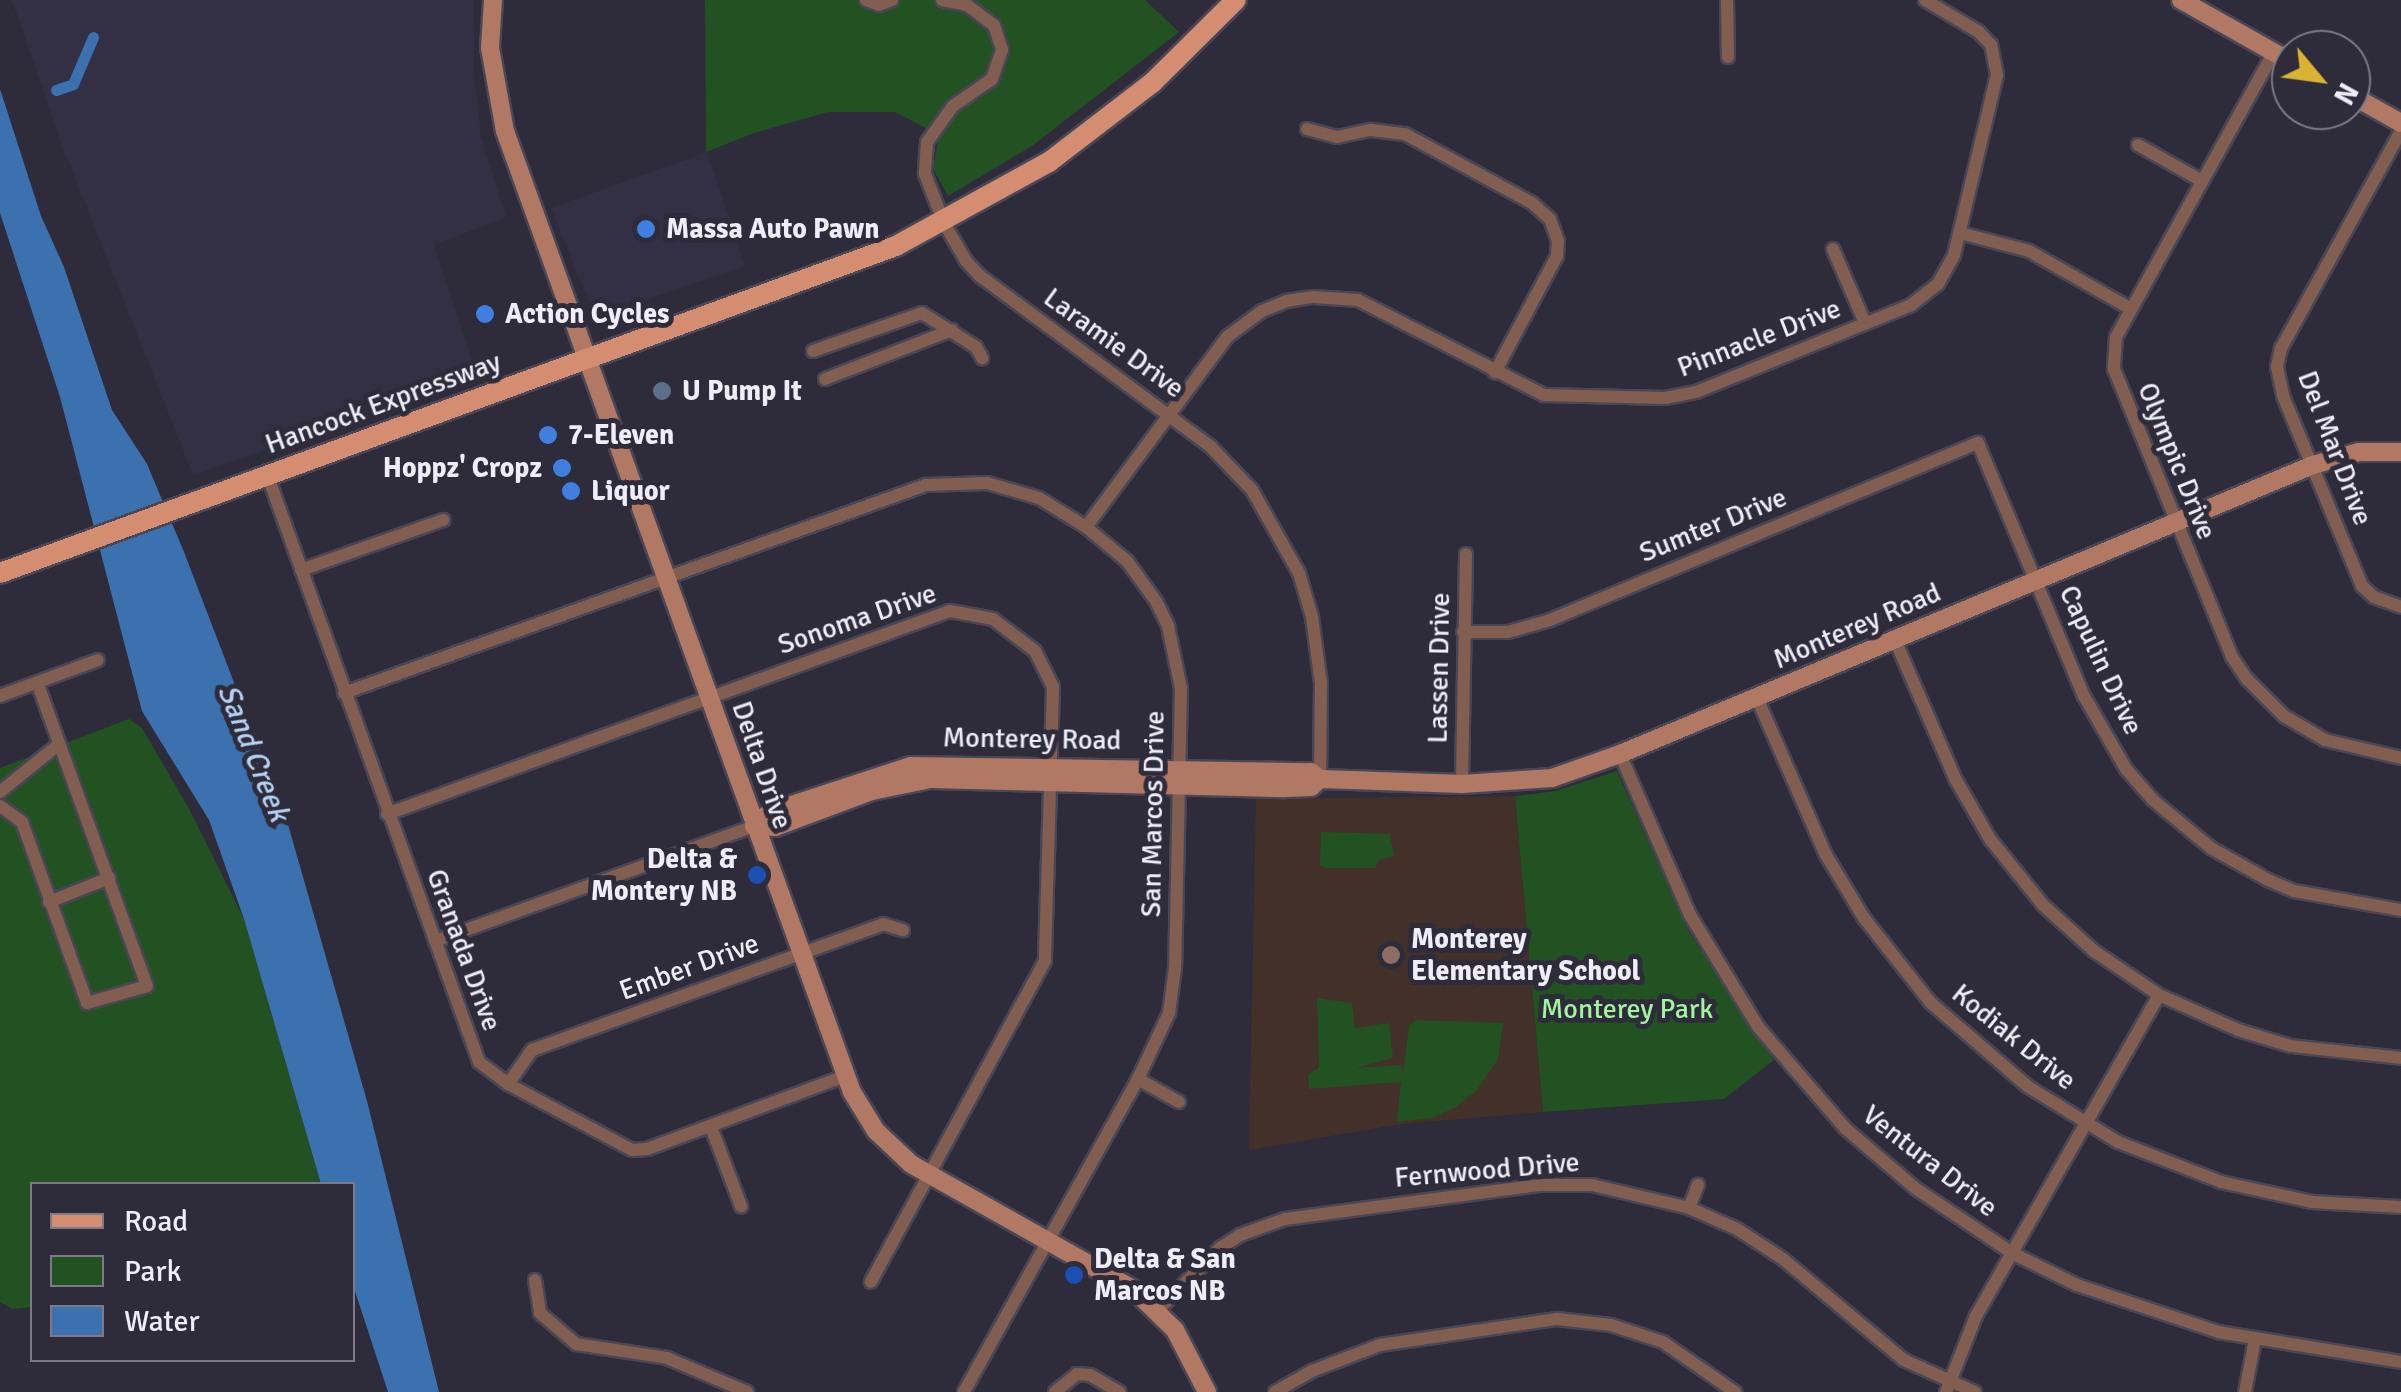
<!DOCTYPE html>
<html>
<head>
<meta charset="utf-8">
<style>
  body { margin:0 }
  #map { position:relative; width:2401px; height:1392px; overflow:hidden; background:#2e2c3a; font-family:Signika,sans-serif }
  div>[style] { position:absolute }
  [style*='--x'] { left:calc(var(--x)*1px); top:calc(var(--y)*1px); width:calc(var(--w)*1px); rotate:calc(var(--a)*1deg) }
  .built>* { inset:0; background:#333045 }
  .education>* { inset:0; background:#433129 }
  .green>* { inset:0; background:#225122 }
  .water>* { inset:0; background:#3b71af }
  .canal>* { height:11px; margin:-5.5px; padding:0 5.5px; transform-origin:5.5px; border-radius:5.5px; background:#3b71af }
  .roads { filter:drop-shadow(2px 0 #494755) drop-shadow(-2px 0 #494755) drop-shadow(0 2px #494755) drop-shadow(0 -2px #494755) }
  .street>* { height:12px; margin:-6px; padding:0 6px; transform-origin:6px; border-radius:6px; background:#825e51 }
  .secondary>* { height:18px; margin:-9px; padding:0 9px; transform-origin:9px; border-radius:9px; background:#b17964 }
  .primary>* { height:20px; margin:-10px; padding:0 10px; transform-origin:10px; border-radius:10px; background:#d58d72 }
  .dots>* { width:28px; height:28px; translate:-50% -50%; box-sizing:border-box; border:5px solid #2e2c3a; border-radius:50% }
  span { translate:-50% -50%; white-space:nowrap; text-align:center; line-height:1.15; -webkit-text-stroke:10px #2e2c3a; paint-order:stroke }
  .poi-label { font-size:28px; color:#efeef8; font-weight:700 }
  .left { translate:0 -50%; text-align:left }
  .right { translate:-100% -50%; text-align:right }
  .street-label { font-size:28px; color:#efeef8 }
  .park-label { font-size:28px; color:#a1f59d }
  .water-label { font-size:30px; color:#b5d2f4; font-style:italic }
  .legend { position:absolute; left:30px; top:1182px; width:325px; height:180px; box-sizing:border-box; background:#2e2c3a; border:2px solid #7b7a86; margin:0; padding:12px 18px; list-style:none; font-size:30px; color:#efeef8 }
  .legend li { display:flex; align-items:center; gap:20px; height:50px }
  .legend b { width:50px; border:2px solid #7b7a86 }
  .north { position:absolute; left:2271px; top:30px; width:100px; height:100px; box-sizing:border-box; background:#2e2c3a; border:2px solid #7b7a86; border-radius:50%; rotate:119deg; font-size:28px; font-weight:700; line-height:40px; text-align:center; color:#efeef8 }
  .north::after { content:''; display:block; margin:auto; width:35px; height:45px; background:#dab333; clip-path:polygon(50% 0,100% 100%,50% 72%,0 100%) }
</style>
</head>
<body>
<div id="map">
  <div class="built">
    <i style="clip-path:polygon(12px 0,474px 0,474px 72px,481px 137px,506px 217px,434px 245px,477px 376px,193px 475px,63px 148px)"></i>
    <i style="clip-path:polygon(707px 152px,745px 266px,595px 317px,551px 208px)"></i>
  </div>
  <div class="education">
    <i style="clip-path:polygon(1515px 796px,1543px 1112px,1400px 1124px,1249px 1150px,1256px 799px)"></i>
  </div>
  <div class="green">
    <i style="clip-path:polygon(705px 0,1145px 0,1179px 32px,1032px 146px,948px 196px,933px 169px,939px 135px,895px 112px,828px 112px,754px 133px,706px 152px)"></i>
    <i style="clip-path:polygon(129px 719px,142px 728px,188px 807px,244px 919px,321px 1184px,32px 1184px,32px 1307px,13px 1309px,0 1302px,0 768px)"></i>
    <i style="clip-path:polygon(1617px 771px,1688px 930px,1774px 1060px,1724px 1099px,1543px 1112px,1515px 796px,1555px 791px)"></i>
    <i style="clip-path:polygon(1321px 832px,1390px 834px,1394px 856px,1379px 860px,1375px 868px,1325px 868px,1320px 865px)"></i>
    <i style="clip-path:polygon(1317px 998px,1352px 1003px,1355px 1028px,1389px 1023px,1393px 1058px,1356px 1068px,1401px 1065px,1403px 1073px,1409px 1026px,1416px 1020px,1503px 1023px,1498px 1059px,1477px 1090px,1456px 1107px,1433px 1118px,1397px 1122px,1401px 1082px,1309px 1089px,1308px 1075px,1319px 1067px)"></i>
  </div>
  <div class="water">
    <i style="clip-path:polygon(0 89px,41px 216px,64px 267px,112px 410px,147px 464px,184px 552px,287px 821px,367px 1101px,439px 1392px,388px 1392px,353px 1285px,352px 1184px,321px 1184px,244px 919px,209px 820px,142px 711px,60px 397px,0 213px)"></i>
  </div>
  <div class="canal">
    <i style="--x:56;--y:90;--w:18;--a:-19"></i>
    <i style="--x:73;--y:84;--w:51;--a:-66.9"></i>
  </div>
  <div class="roads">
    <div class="street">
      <i style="--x:866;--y:0;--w:14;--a:21"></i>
      <i style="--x:879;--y:5;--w:14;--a:-21"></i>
      <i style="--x:942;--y:0;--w:25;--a:11"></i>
      <i style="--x:967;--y:5;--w:34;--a:37"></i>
      <i style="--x:994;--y:25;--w:26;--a:72"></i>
      <i style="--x:1002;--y:50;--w:31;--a:109"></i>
      <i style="--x:992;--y:79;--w:47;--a:145.3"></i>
      <i style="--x:953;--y:106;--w:44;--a:125.8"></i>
      <i style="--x:927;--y:142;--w:32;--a:94"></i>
      <i style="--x:925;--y:174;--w:53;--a:68.8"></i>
      <i style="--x:944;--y:223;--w:44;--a:59.9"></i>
      <i style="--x:966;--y:261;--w:21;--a:47"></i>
      <i style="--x:980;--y:276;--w:286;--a:36.5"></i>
      <i style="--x:1210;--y:446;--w:61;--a:46.3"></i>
      <i style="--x:1252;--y:490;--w:95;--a:60.5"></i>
      <i style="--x:1299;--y:573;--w:46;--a:73.5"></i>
      <i style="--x:1312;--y:617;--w:68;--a:82.3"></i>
      <i style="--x:1321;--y:684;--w:95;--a:90.6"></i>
      <i style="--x:1727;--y:0;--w:57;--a:89"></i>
      <i style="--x:2274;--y:52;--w:326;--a:119"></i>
      <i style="--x:2116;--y:337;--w:32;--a:94"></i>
      <i style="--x:2114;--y:369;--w:311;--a:67.7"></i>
      <i style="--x:2232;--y:657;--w:27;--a:56"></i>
      <i style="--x:2247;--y:679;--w:52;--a:45"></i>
      <i style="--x:2284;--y:716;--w:48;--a:30.3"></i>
      <i style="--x:2325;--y:740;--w:78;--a:13.3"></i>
      <i style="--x:1307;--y:129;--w:31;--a:15"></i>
      <i style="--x:1337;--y:137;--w:35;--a:-12"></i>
      <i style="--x:1371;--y:130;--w:34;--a:7"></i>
      <i style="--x:1405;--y:134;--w:145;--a:28.5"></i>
      <i style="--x:1532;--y:203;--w:24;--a:42"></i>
      <i style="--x:1550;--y:219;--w:23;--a:70"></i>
      <i style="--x:1558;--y:241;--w:15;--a:94"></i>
      <i style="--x:1557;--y:256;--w:132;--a:118.1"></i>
      <i style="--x:2401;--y:131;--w:248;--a:118.9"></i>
      <i style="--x:2281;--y:348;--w:19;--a:102"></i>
      <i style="--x:2277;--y:367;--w:30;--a:78"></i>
      <i style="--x:2283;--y:396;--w:206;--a:67.4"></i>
      <i style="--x:2362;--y:586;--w:16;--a:43"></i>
      <i style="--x:2374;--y:597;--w:29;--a:20"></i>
      <i style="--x:2138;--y:145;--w:73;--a:29.4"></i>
      <i style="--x:1960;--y:233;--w:71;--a:14.6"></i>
      <i style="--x:2029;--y:251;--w:117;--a:29.6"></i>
      <i style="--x:1833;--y:249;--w:81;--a:66.6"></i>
      <i style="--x:813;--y:351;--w:115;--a:-19.2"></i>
      <i style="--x:922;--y:313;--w:64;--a:32.2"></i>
      <i style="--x:976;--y:347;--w:13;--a:61"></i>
      <i style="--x:825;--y:379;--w:136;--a:-21.1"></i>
      <i style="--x:267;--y:474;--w:625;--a:70.17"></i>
      <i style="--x:479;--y:1062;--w:36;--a:37"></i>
      <i style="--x:508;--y:1084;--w:140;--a:28"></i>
      <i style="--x:632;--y:1150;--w:15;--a:-4"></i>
      <i style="--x:647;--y:1149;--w:211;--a:-20.2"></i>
      <i style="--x:1086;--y:527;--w:237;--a:-53.4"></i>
      <i style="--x:1227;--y:337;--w:44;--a:-36.6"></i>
      <i style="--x:1262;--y:311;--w:27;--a:-22"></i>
      <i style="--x:1287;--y:301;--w:26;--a:-9"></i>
      <i style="--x:1313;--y:297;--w:45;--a:3.8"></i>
      <i style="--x:1358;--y:300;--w:209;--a:27.1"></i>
      <i style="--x:1544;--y:395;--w:121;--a:1.4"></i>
      <i style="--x:1665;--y:398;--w:32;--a:-11"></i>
      <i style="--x:1696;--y:392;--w:232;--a:-22"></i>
      <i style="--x:1911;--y:305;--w:34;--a:-38"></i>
      <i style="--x:1938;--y:284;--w:33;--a:-61"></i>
      <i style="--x:1954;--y:255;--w:185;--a:-76.6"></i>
      <i style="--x:1997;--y:75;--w:31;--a:-101"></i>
      <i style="--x:1991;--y:45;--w:18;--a:-133"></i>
      <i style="--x:1979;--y:32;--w:63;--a:-149.3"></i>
      <i style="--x:301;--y:570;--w:151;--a:-19.4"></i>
      <i style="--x:1463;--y:632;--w:45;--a:0"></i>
      <i style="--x:1508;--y:632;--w:44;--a:-15.9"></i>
      <i style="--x:1550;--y:620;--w:463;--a:-22.5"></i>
      <i style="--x:1978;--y:443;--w:274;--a:67.3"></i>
      <i style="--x:2084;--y:696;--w:84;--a:60.1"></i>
      <i style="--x:2126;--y:769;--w:41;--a:48.9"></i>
      <i style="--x:2153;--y:800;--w:75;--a:39.6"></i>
      <i style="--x:2211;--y:848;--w:65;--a:29.3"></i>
      <i style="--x:2268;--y:880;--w:28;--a:23"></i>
      <i style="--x:2294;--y:891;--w:109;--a:10.1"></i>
      <i style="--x:1895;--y:640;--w:153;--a:66.5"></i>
      <i style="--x:1956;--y:780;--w:68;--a:60"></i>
      <i style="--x:1990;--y:839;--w:85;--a:51.2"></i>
      <i style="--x:2043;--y:905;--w:69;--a:42"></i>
      <i style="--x:2094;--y:951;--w:78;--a:34.1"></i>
      <i style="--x:2159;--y:995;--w:86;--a:23.9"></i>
      <i style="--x:2238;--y:1030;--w:55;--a:16.8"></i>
      <i style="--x:2291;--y:1046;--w:111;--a:6.2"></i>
      <i style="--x:344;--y:693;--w:618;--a:-19.67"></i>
      <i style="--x:926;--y:485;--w:61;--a:-1.9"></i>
      <i style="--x:987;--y:483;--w:54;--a:16.1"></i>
      <i style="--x:1039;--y:498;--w:55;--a:31.7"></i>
      <i style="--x:1086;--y:527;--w:53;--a:39.7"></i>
      <i style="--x:1127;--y:561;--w:49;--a:54.1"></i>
      <i style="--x:1156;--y:601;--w:28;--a:64"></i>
      <i style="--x:1168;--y:626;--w:63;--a:78.2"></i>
      <i style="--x:1181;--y:688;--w:280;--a:91.2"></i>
      <i style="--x:1175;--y:968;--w:45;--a:97.6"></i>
      <i style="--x:1169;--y:1013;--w:73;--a:115.2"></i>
      <i style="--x:1138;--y:1079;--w:358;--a:119.1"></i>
      <i style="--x:0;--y:696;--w:104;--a:-20.2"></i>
      <i style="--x:1757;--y:698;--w:171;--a:66.3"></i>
      <i style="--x:1826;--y:855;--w:74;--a:58.9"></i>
      <i style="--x:1864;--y:918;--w:108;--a:51.8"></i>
      <i style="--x:1931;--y:1003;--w:127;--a:40.8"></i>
      <i style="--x:2027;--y:1086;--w:107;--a:31.6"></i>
      <i style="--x:2118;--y:1142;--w:110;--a:21.2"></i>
      <i style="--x:2221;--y:1182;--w:93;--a:12.4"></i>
      <i style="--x:2312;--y:1202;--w:89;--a:3.2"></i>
      <i style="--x:1620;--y:754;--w:176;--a:66.5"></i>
      <i style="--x:1690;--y:915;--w:132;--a:58.6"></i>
      <i style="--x:1759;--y:1028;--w:132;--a:49.3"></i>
      <i style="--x:1845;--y:1128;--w:92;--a:40.6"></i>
      <i style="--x:1915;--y:1188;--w:117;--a:33.8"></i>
      <i style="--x:2012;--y:1253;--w:72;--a:26.2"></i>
      <i style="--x:2077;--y:1285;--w:149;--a:18.4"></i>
      <i style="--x:2218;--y:1332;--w:185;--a:9.3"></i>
      <i style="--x:1462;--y:784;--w:230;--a:-89"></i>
      <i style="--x:0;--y:792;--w:76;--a:-39.1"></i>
      <i style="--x:0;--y:806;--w:27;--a:36"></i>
      <i style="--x:22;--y:822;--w:192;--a:70.2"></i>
      <i style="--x:87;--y:1003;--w:62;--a:-15.8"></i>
      <i style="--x:147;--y:986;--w:323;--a:-109.9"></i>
      <i style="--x:387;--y:814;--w:598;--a:-19.83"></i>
      <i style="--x:950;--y:611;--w:44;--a:10.5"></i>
      <i style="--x:993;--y:619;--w:53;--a:37.3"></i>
      <i style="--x:1035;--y:651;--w:40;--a:63.4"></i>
      <i style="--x:1053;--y:687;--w:274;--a:91.7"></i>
      <i style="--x:1045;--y:961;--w:365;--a:118.5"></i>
      <i style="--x:49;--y:902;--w:65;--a:-21.8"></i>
      <i style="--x:435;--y:941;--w:339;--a:-19.8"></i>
      <i style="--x:1138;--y:1079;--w:47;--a:29.3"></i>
      <i style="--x:508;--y:1084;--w:42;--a:-54.8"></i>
      <i style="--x:532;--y:1050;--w:373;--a:-19.7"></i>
      <i style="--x:883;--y:924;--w:21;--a:17"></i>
      <i style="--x:711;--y:1127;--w:85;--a:69.2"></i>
      <i style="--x:1689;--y:1208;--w:25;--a:-69"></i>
      <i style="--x:535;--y:1280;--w:33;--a:81"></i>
      <i style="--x:540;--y:1313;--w:48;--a:40.7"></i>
      <i style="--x:576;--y:1344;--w:92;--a:8.7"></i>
      <i style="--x:667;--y:1358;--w:87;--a:23"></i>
      <i style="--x:1158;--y:1310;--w:88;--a:-45"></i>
      <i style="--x:1220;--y:1248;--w:24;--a:-33"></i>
      <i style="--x:1240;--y:1235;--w:48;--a:-19.6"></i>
      <i style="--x:1285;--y:1219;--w:256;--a:-7.6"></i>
      <i style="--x:1539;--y:1185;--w:53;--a:0"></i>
      <i style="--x:1592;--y:1185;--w:100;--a:13.3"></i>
      <i style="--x:1689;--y:1208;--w:52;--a:23.6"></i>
      <i style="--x:1737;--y:1229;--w:55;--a:33.1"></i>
      <i style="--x:1783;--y:1259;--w:158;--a:39.9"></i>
      <i style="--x:1904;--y:1360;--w:78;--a:24.3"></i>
      <i style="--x:1055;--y:1392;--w:28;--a:-39"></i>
      <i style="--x:1077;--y:1374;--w:13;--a:4"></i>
      <i style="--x:1090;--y:1375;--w:34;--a:30"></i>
      <i style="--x:1275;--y:1392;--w:43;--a:-29.6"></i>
      <i style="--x:1312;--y:1371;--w:73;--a:-20.9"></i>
      <i style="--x:1380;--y:1345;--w:179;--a:-8.4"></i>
      <i style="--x:1557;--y:1319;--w:54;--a:6.3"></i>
      <i style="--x:1611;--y:1325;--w:55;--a:18.1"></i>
      <i style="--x:1663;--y:1342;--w:88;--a:34.8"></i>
      <i style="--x:1946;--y:1392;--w:82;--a:-68.5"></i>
      <i style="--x:1976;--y:1316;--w:369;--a:-60.3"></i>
      <i style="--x:2245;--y:1392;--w:54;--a:-79.3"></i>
    </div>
    <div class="secondary">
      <i style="--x:493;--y:0;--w:48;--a:93.6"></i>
      <i style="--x:490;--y:48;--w:84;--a:79.8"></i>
      <i style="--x:505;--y:131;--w:1022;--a:70.15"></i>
      <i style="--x:852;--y:1092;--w:46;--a:58.4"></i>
      <i style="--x:876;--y:1131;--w:48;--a:43.3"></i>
      <i style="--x:911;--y:1164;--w:255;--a:29.4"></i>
      <i style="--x:1133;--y:1289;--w:59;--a:44.3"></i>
      <i style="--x:1175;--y:1330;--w:70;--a:62.7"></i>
      <i style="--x:2181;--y:0;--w:126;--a:29.4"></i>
      <i style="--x:2351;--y:95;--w:57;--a:29.2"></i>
      <i style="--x:754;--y:826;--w:21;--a:-41"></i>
      <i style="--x:770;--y:812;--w:148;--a:-18.1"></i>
      <i style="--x:911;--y:766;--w:400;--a:0.9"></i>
      <i style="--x:1311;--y:772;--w:11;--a:38"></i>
      <i style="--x:1320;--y:779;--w:142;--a:2"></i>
      <i style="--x:1462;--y:784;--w:90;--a:-3.8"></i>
      <i style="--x:1552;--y:778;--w:72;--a:-19.4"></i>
      <i style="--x:1620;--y:754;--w:751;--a:-22.64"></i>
      <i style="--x:2313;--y:465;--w:48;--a:-15.8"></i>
      <i style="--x:2359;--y:452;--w:42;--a:0"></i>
      <i style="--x:754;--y:826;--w:21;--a:3"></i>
      <i style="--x:775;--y:827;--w:103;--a:-20.4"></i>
      <i style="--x:872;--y:791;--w:60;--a:-11.5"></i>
      <i style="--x:931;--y:779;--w:354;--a:1.5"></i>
      <i style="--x:1285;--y:788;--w:26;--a:-2"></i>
      <i style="--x:1311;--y:787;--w:12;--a:-42"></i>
    </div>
    <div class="primary">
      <i style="--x:0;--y:573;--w:954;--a:-20.05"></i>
      <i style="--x:896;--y:246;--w:175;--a:-28.8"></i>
      <i style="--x:1049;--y:162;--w:130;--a:-37.5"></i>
      <i style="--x:1152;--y:83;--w:118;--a:-44.7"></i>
    </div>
  </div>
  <div class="dots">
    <i style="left:646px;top:229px;background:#3f7fe0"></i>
    <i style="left:485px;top:314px;background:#3f7fe0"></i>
    <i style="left:662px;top:391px;background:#5c6f8a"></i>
    <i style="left:548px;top:435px;background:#3f7fe0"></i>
    <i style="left:562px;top:468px;background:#3f7fe0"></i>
    <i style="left:571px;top:491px;background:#3f7fe0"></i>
    <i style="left:757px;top:875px;background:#1a4fb4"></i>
    <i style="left:1391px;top:955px;background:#8d6e63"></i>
    <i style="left:1074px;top:1275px;background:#1a4fb4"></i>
  </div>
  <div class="poi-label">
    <span class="left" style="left:666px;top:229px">Massa Auto Pawn</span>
    <span class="left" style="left:505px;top:314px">Action Cycles</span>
    <span class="left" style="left:682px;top:391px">U Pump It</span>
    <span class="left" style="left:568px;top:435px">7-Eleven</span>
    <span class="right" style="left:542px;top:468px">Hoppz' Cropz</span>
    <span class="left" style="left:591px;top:491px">Liquor</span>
    <span class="right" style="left:737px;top:875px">Delta &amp;<br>Montery NB</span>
    <span class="left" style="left:1411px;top:955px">Monterey<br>Elementary School</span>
    <span class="left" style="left:1094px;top:1275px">Delta &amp; San<br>Marcos NB</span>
  </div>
  <div class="street-label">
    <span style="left:1759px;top:338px;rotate:-21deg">Pinnacle Drive</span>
    <span style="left:1114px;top:343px;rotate:36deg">Laramie Drive</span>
    <span style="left:383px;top:403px;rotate:-20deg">Hancock Expressway</span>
    <span style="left:2335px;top:448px;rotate:69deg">Del Mar Drive</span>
    <span style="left:2177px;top:461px;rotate:68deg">Olympic Drive</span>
    <span style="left:1713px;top:525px;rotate:-22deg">Sumter Drive</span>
    <span style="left:857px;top:619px;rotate:-19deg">Sonoma Drive</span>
    <span style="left:1857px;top:626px;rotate:-23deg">Monterey Road</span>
    <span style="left:2101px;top:660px;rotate:65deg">Capulin Drive</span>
    <span style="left:1439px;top:668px;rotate:-89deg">Lassen Drive</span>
    <span style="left:1032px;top:739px;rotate:1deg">Monterey Road</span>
    <span style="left:762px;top:765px;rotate:71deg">Delta Drive</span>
    <span style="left:1153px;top:814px;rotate:-89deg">San Marcos Drive</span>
    <span style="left:464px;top:950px;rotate:70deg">Granada Drive</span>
    <span style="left:689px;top:967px;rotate:-20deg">Ember Drive</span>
    <span style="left:2014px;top:1037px;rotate:39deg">Kodiak Drive</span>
    <span style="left:1930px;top:1161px;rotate:38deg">Ventura Drive</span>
    <span style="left:1487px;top:1170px;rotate:-5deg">Fernwood Drive</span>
  </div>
  <div class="park-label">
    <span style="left:1627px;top:1009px">Monterey Park</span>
  </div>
  <div class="water-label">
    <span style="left:253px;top:753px;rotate:68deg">Sand Creek</span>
  </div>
  <ul class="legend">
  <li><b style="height:12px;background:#d58d72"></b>Road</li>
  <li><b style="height:28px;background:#225122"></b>Park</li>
  <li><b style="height:28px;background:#3b71af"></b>Water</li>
  </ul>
  <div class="north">N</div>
</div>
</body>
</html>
